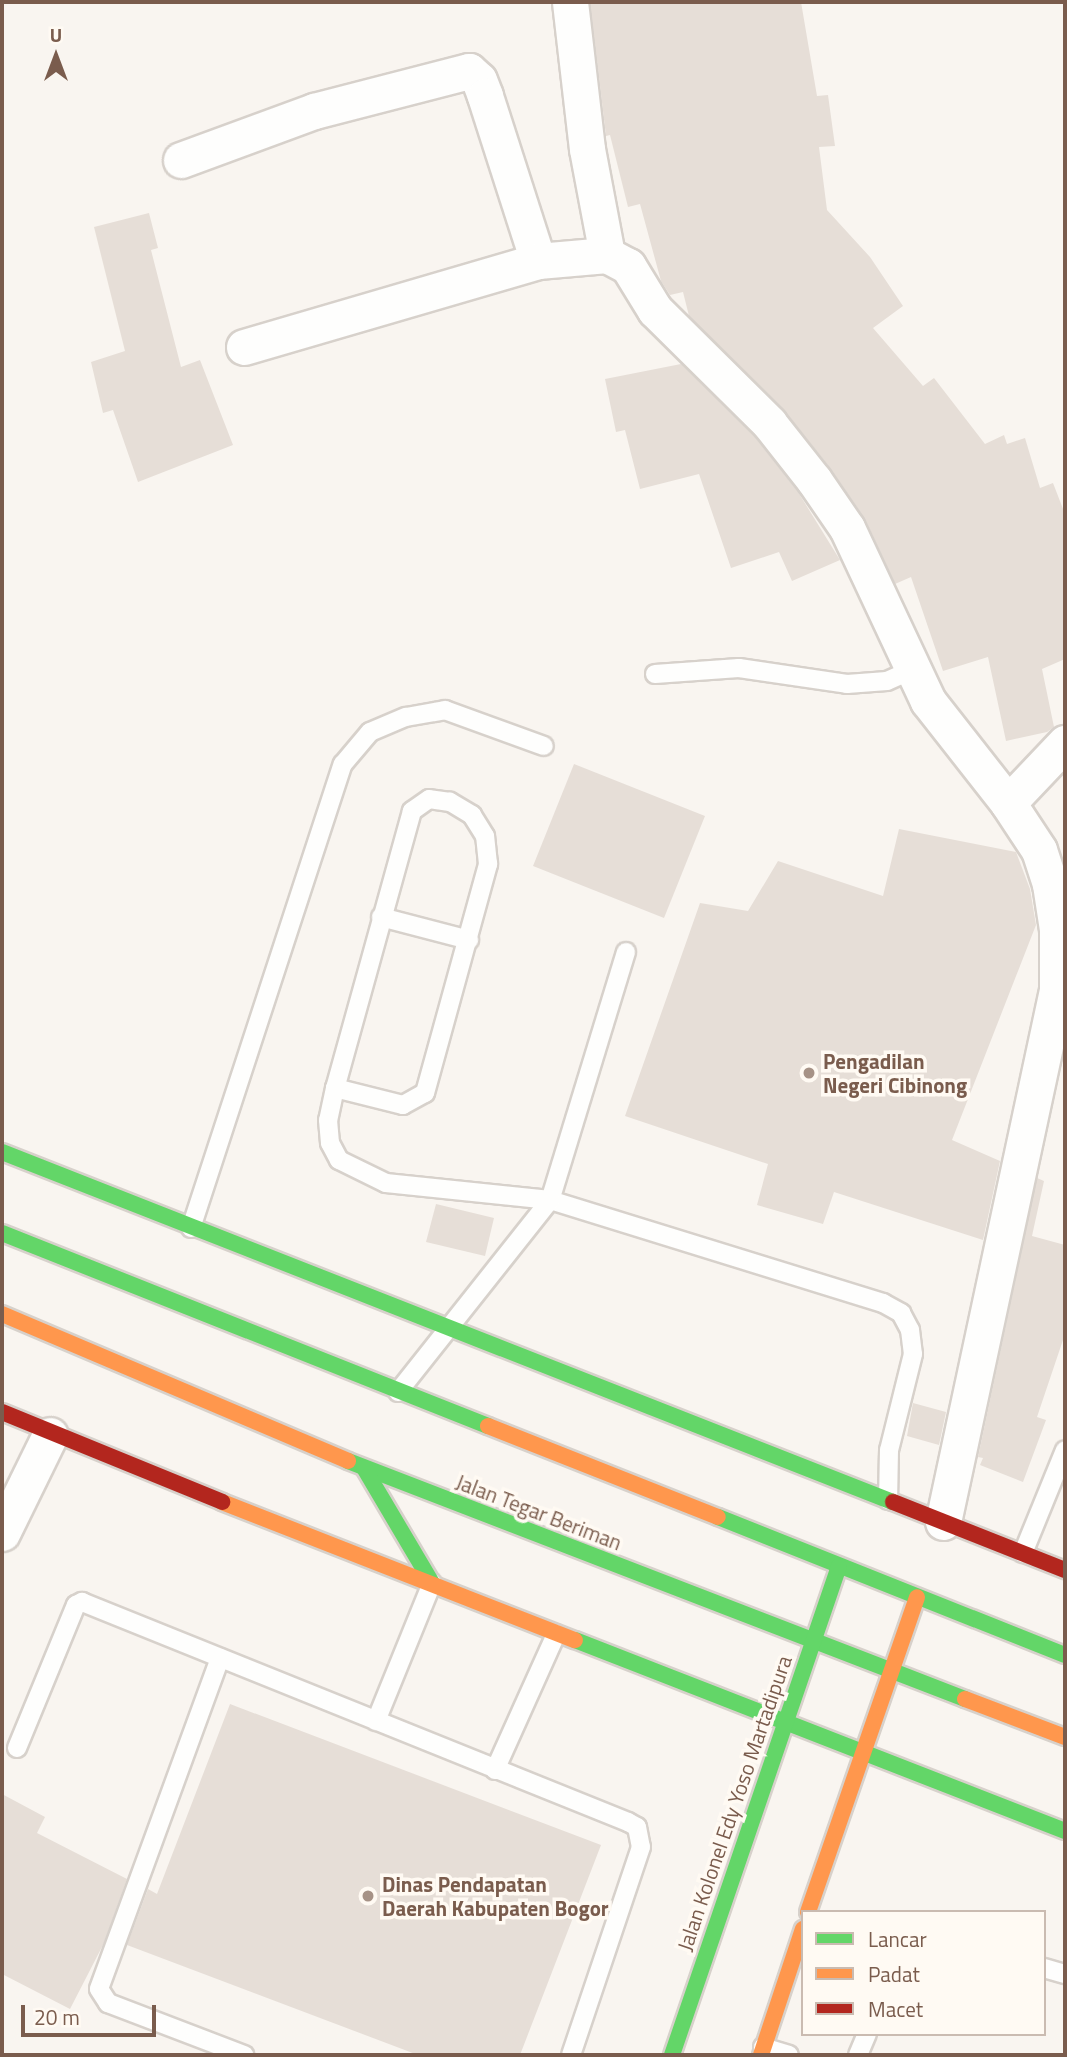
<!DOCTYPE html>
<html>
<head>
<meta charset="utf-8">
<style>
  body { margin:0 }
  #map { position:relative; width:1067px; height:2057px; overflow:hidden; background:#f9f5f0; font-family:"Titillium Web",sans-serif }
  div>[style] { position:absolute }
  [style*='--x'] { left:calc(var(--x)*1px); top:calc(var(--y)*1px); width:calc(var(--w)*1px); rotate:calc(var(--a)*1deg) }
  .building>* { inset:0; background:#e6ded7 }
  .roads { filter:drop-shadow(2px 0 #d7d1cb) drop-shadow(-2px 0 #d7d1cb) drop-shadow(0 2px #d7d1cb) drop-shadow(0 -2px #d7d1cb) }
  .lane>* { height:18px; margin:-9px; padding:0 9px; transform-origin:9px; border-radius:9px; background:#fefefd }
  .street>* { height:35px; margin:-17.5px; padding:0 17.5px; transform-origin:17.5px; border-radius:17.5px; background:#fefefd }
  .fast>* { height:16px; margin:-8px; padding:0 8px; transform-origin:8px; border-radius:8px; background:#63d668 }
  .slow>* { height:16px; margin:-8px; padding:0 8px; transform-origin:8px; border-radius:8px; background:#ff974d }
  .jam>* { height:16px; margin:-8px; padding:0 8px; transform-origin:8px; border-radius:8px; background:#b3261e }
  .dots>* { width:19px; height:19px; translate:-50% -50%; box-sizing:border-box; border:4px solid #fffaf3; border-radius:50% }
  span { translate:-50% -50%; white-space:nowrap; text-align:center; line-height:1.15; -webkit-text-stroke:7px #fffaf3; paint-order:stroke }
  .poi-label { font-size:21px; color:#7a5c4d; font-weight:700 }
  .left { translate:0 -50%; text-align:left }
  .street-label { font-size:21px; color:#7a5c4d }
  .frame { position:absolute; inset:0; border:4px solid #7a5c4d; pointer-events:none }
  .legend { position:absolute; left:801px; top:1910px; width:245px; height:126px; box-sizing:border-box; background:#fffaf3; border:2px solid #cabbb1; margin:0; padding:9px 12px; list-style:none; font-size:21px; color:#7a5c4d }
  .legend li { display:flex; align-items:center; gap:14px; height:35px }
  .legend b { width:35px; border:2px solid #cabbb1 }
  .north { position:absolute; left:21px; top:21px; width:70px; height:70px; -webkit-text-stroke:5px #fffaf3; paint-order:stroke; rotate:0deg; font-size:19px; font-weight:700; line-height:28px; text-align:center; color:#7a5c4d }
  .north::after { content:''; display:block; margin:auto; width:24px; height:32px; background:#7a5c4d; clip-path:polygon(50% 0,100% 100%,50% 72%,0 100%) }
  .scale { position:absolute; left:21px; top:2005px; width:135px; height:32px; box-sizing:border-box; border:4px solid #7a5c4d; border-top:0; padding-left:9px; font-size:21px; line-height:24px; white-space:nowrap; color:#7a5c4d; -webkit-text-stroke:5px #fffaf3; paint-order:stroke }
</style>
</head>
<body>
<div id="map">
  <div class="building">
    <i style="clip-path:polygon(590px 2px,801px 2px,817px 96px,828px 95px,835px 146px,819px 147px,827px 210px,870px 257px,903px 306px,873px 328px,923px 386px,934px 378px,985px 444px,1004px 435px,1007px 444px,1025px 438px,1040px 488px,1053px 483px,1065px 514px,1065px 659px,1042px 669px,1054px 727px,1047px 732px,1006px 741px,988px 657px,943px 671px,911px 577px,895px 584px,865px 519px,830px 468px,783px 409px,689px 316px,683px 292px,670px 295px,661px 281px,640px 204px,628px 207px,610px 135px,606px 136px)"></i>
    <i style="clip-path:polygon(149px 213px,158px 248px,151px 250px,181px 367px,200px 360px,233px 445px,138px 482px,113px 410px,103px 413px,91px 362px,125px 351px,94px 227px)"></i>
    <i style="clip-path:polygon(681px 364px,754px 436px,798px 492px,840px 560px,792px 581px,779px 552px,731px 568px,699px 474px,640px 489px,625px 430px,616px 432px,605px 379px)"></i>
    <i style="clip-path:polygon(574px 764px,705px 816px,664px 918px,533px 866px)"></i>
    <i style="clip-path:polygon(899px 829px,1016px 852px,1030px 889px,1036px 925px,952px 1140px,1000px 1161px,983px 1240px,834px 1192px,823px 1224px,757px 1205px,768px 1164px,625px 1116px,700px 903px,748px 911px,778px 861px,883px 896px)"></i>
    <i style="clip-path:polygon(1037px 1178px,1044px 1181px,1032px 1236px,1065px 1245px,1065px 1334px,1037px 1417px,1046px 1420px,1023px 1482px,980px 1465px,983px 1458px,978px 1457px)"></i>
    <i style="clip-path:polygon(436px 1204px,494px 1218px,485px 1256px,426px 1242px)"></i>
    <i style="clip-path:polygon(913px 1403px,946px 1412px,939px 1445px,907px 1436px)"></i>
    <i style="clip-path:polygon(230px 1704px,601px 1845px,520px 2055px,418px 2055px,127px 1945px,148px 1889px,157px 1894px)"></i>
    <i style="clip-path:polygon(2px 1794px,45px 1817px,37px 1833px,127px 1879px,104px 1943px,70px 2009px,2px 1974px)"></i>
  </div>
  <div class="roads">
    <div class="lane">
      <i style="--x:655;--y:674;--w:84;--a:-4.1"></i>
      <i style="--x:739;--y:668;--w:109;--a:8.4"></i>
      <i style="--x:847;--y:684;--w:40;--a:-4.3"></i>
      <i style="--x:887;--y:681;--w:27;--a:-24"></i>
      <i style="--x:381;--y:917;--w:91;--a:14.6"></i>
      <i style="--x:626;--y:952;--w:259;--a:107"></i>
      <i style="--x:550;--y:1200;--w:349;--a:17.2"></i>
      <i style="--x:883;--y:1303;--w:21;--a:29"></i>
      <i style="--x:901;--y:1313;--w:19;--a:62"></i>
      <i style="--x:910;--y:1330;--w:24;--a:83"></i>
      <i style="--x:913;--y:1354;--w:99;--a:104"></i>
      <i style="--x:889;--y:1450;--w:50;--a:91.1"></i>
      <i style="--x:335;--y:1088;--w:70;--a:14"></i>
      <i style="--x:403;--y:1105;--w:25;--a:-29"></i>
      <i style="--x:425;--y:1093;--w:238;--a:-74.6"></i>
      <i style="--x:488;--y:864;--w:28;--a:-96"></i>
      <i style="--x:485;--y:836;--w:25;--a:-122"></i>
      <i style="--x:472;--y:815;--w:26;--a:-149"></i>
      <i style="--x:450;--y:802;--w:21;--a:-172"></i>
      <i style="--x:429;--y:799;--w:21;--a:145"></i>
      <i style="--x:412;--y:811;--w:288;--a:105.5"></i>
      <i style="--x:335;--y:1088;--w:33;--a:102"></i>
      <i style="--x:328;--y:1120;--w:23;--a:85"></i>
      <i style="--x:330;--y:1143;--w:19;--a:62"></i>
      <i style="--x:339;--y:1160;--w:52;--a:26.1"></i>
      <i style="--x:386;--y:1183;--w:165;--a:5.9"></i>
      <i style="--x:191;--y:1228;--w:488;--a:-71.9"></i>
      <i style="--x:343;--y:764;--w:42;--a:-49.8"></i>
      <i style="--x:370;--y:732;--w:39;--a:-23"></i>
      <i style="--x:406;--y:717;--w:40;--a:-10"></i>
      <i style="--x:445;--y:710;--w:105;--a:20"></i>
      <i style="--x:398;--y:1392;--w:245;--a:-51.6"></i>
      <i style="--x:1023;--y:1553;--w:111;--a:-67.8"></i>
      <i style="--x:220;--y:1658;--w:352;--a:110.1"></i>
      <i style="--x:99;--y:1989;--w:17;--a:57"></i>
      <i style="--x:108;--y:2003;--w:146;--a:20.9"></i>
      <i style="--x:376;--y:1721;--w:149;--a:-67.9"></i>
      <i style="--x:17;--y:1748;--w:155;--a:-67.6"></i>
      <i style="--x:76;--y:1605;--w:7;--a:-27"></i>
      <i style="--x:82;--y:1602;--w:589;--a:21.95"></i>
      <i style="--x:628;--y:1822;--w:10;--a:29"></i>
      <i style="--x:637;--y:1827;--w:20;--a:79"></i>
      <i style="--x:641;--y:1847;--w:219;--a:108.6"></i>
      <i style="--x:495;--y:1770;--w:149;--a:-65.8"></i>
      <i style="--x:1044;--y:1968;--w:22;--a:16"></i>
      <i style="--x:763;--y:2047;--w:27;--a:17"></i>
      <i style="--x:858;--y:2055;--w:23;--a:-67"></i>
    </div>
    <div class="street">
      <i style="--x:570;--y:2;--w:148;--a:83.4"></i>
      <i style="--x:587;--y:149;--w:108;--a:79.3"></i>
      <i style="--x:607;--y:255;--w:24;--a:28"></i>
      <i style="--x:628;--y:266;--w:52;--a:58.5"></i>
      <i style="--x:655;--y:310;--w:161;--a:44.7"></i>
      <i style="--x:769;--y:423;--w:73;--a:51.7"></i>
      <i style="--x:814;--y:480;--w:58;--a:55.5"></i>
      <i style="--x:847;--y:528;--w:191;--a:64.9"></i>
      <i style="--x:928;--y:701;--w:130;--a:51.9"></i>
      <i style="--x:1008;--y:803;--w:56;--a:56.6"></i>
      <i style="--x:1039;--y:850;--w:36;--a:72"></i>
      <i style="--x:1050;--y:884;--w:46;--a:81.2"></i>
      <i style="--x:1057;--y:929;--w:61;--a:90"></i>
      <i style="--x:1057;--y:990;--w:544;--a:102.09"></i>
      <i style="--x:181;--y:160;--w:142;--a:-20.2"></i>
      <i style="--x:314;--y:111;--w:160;--a:-14.5"></i>
      <i style="--x:469;--y:71;--w:13;--a:42"></i>
      <i style="--x:479;--y:80;--w:17;--a:69"></i>
      <i style="--x:485;--y:96;--w:173;--a:72.2"></i>
      <i style="--x:244;--y:347;--w:306;--a:-16.3"></i>
      <i style="--x:538;--y:261;--w:69;--a:-5"></i>
      <i style="--x:1008;--y:803;--w:83;--a:-46.5"></i>
      <i style="--x:2;--y:1533;--w:109;--a:-63.9"></i>
    </div>
    <div class="fast">
      <i style="--x:2;--y:1152;--w:957;--a:21.45"></i>
      <i style="--x:2;--y:1233;--w:523;--a:21.66"></i>
      <i style="--x:348;--y:1461;--w:661;--a:21.09"></i>
      <i style="--x:364;--y:1468;--w:134;--a:59.4"></i>
      <i style="--x:718;--y:1517;--w:373;--a:21.7"></i>
      <i style="--x:575;--y:1640;--w:526;--a:21.3"></i>
      <i style="--x:672;--y:2055;--w:517;--a:-71.14"></i>
    </div>
    <div class="slow">
      <i style="--x:2;--y:1314;--w:376;--a:23"></i>
      <i style="--x:488;--y:1426;--w:247;--a:21.6"></i>
      <i style="--x:222;--y:1502;--w:379;--a:21.4"></i>
      <i style="--x:965;--y:1699;--w:107;--a:20.8"></i>
      <i style="--x:808;--y:1912;--w:333;--a:-70.9"></i>
      <i style="--x:761;--y:2055;--w:133;--a:-71.6"></i>
    </div>
    <div class="jam">
      <i style="--x:2;--y:1412;--w:238;--a:22.2"></i>
      <i style="--x:893;--y:1502;--w:185;--a:21.6"></i>
    </div>
  </div>
  <div class="dots">
    <i style="left:809px;top:1073px;background:#a69286"></i>
    <i style="left:368px;top:1896px;background:#a69286"></i>
  </div>
  <div class="poi-label">
    <span class="left" style="left:823px;top:1073px">Pengadilan<br>Negeri Cibinong</span>
    <span class="left" style="left:382px;top:1896px">Dinas Pendapatan<br>Daerah Kabupaten Bogor</span>
  </div>
  <div class="street-label">
    <span style="left:539px;top:1512px;rotate:21deg">Jalan Tegar Beriman</span>
    <span style="left:734px;top:1803px;rotate:-71deg">Jalan Kolonel Edy Yoso Martadipura</span>
  </div>
  <div class="frame"></div>
  <ul class="legend">
  <li><b style="height:9px;background:#63d668"></b>Lancar</li>
  <li><b style="height:9px;background:#ff974d"></b>Padat</li>
  <li><b style="height:9px;background:#b3261e"></b>Macet</li>
  </ul>
  <div class="north">U</div>
  <div class="scale">20 m</div>
</div>
</body>
</html>
